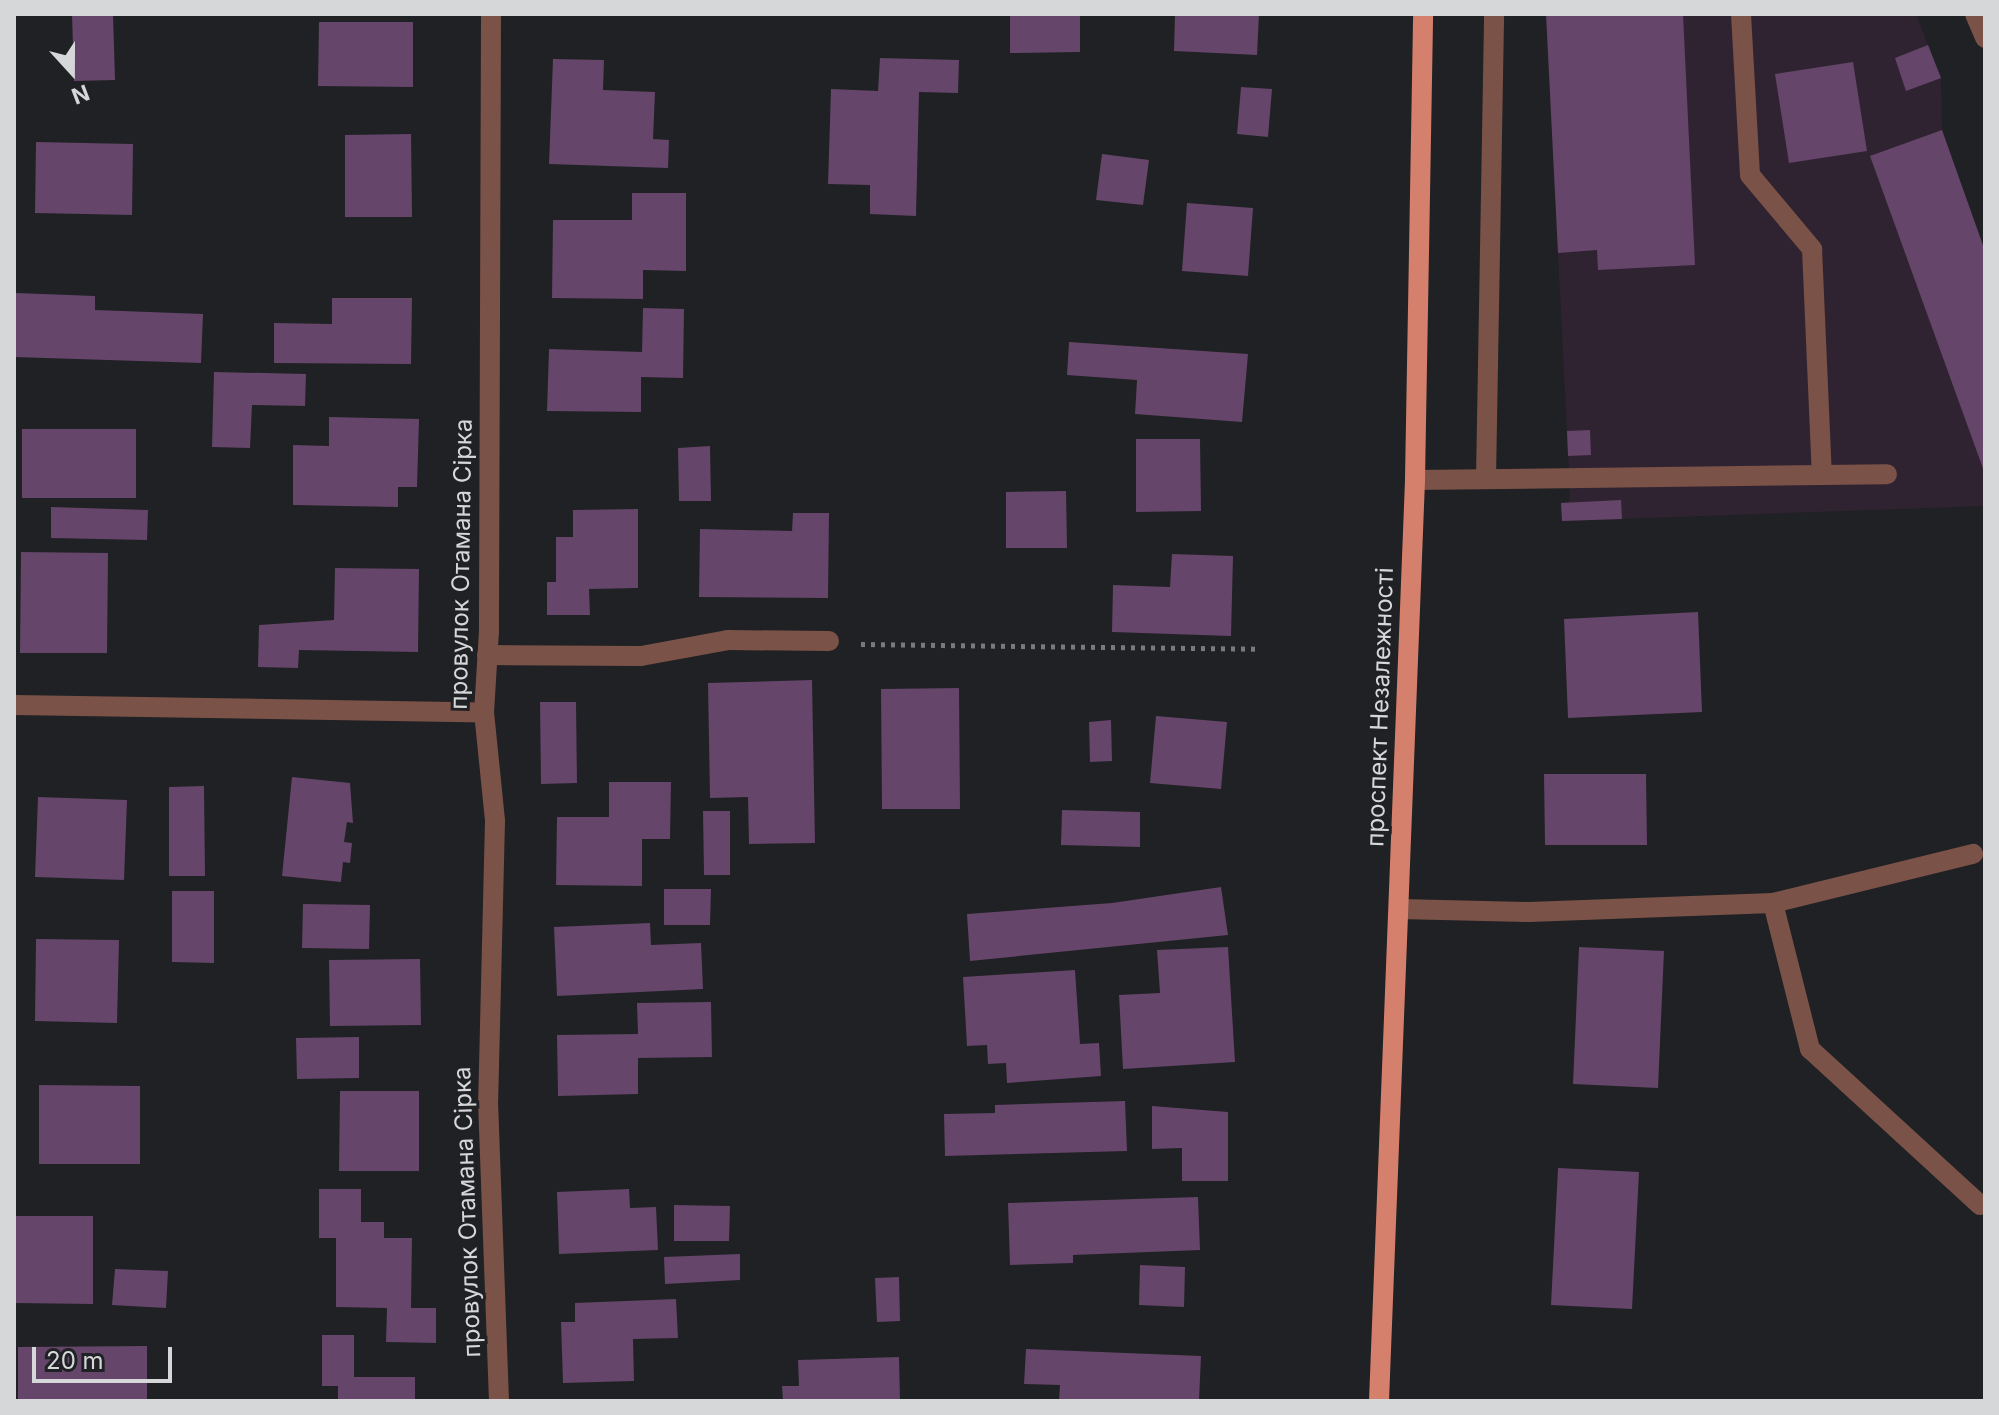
<!DOCTYPE html>
<html>
<head>
<meta charset="utf-8">
<style>
  body { margin:0 }
  #map { position:relative; width:1999px; height:1415px; overflow:hidden; background:#1f2124; font-family:Inter,sans-serif }
  div>[style] { position:absolute }
  [style*='--x'] { left:calc(var(--x)*1px); top:calc(var(--y)*1px); width:calc(var(--w)*1px); rotate:calc(var(--a)*1deg) }
  .commercial>* { inset:0; background:#302331 }
  .building>* { inset:0; background:#654569 }
  .path>* { height:5px; margin-top:-2.5px; transform-origin:0; background:repeating-linear-gradient(90deg,#797a7d 0 4px,transparent 0 10px) }
  .lane>* { height:20px; margin:-10px; padding:0 10px; transform-origin:10px; border-radius:10px; background:#7b5247 }
  .street>* { height:20px; margin:-10px; padding:0 10px; transform-origin:10px; border-radius:10px; background:#7b5247 }
  .primary>* { height:20px; margin:-10px; padding:0 10px; transform-origin:10px; border-radius:10px; background:#d5806c }
  span { translate:-50% -50%; white-space:nowrap; text-align:center; line-height:1.15; -webkit-text-stroke:6px #1f2124; paint-order:stroke }
  .street-label { font-size:24px; color:#d6d7d9 }
  .frame { position:absolute; inset:0; border:16px solid #d6d7d9; pointer-events:none }
  .north { position:absolute; left:32px; top:32px; width:80px; height:80px; -webkit-text-stroke:6px #1f2124; paint-order:stroke; rotate:159deg; font-size:22px; font-weight:700; line-height:32px; text-align:center; color:#d6d7d9 }
  .north::after { content:''; display:block; margin:auto; width:28px; height:36px; background:#d6d7d9; clip-path:polygon(50% 0,100% 100%,50% 72%,0 100%) }
  .scale { position:absolute; left:32px; top:1347px; width:140px; height:36px; box-sizing:border-box; border:4px solid #d6d7d9; border-top:0; padding-left:10px; font-size:24px; line-height:28px; white-space:nowrap; color:#d6d7d9; -webkit-text-stroke:6px #1f2124; paint-order:stroke }
</style>
</head>
<body>
<div id="map">
  <div class="commercial">
    <i style="clip-path:polygon(1546px 14px,1916px 14px,1941px 78px,1942px 130px,1985px 251px,1985px 506px,1562px 521px,1561px 503px,1570px 501px,1570px 492px)"></i>
  </div>
  <div class="building">
    <i style="clip-path:polygon(72px 14px,113px 14px,115px 80px,74px 81px)"></i>
    <i style="clip-path:polygon(1010px 14px,1080px 14px,1080px 52px,1010px 53px)"></i>
    <i style="clip-path:polygon(1175px 14px,1259px 14px,1257px 55px,1174px 51px)"></i>
    <i style="clip-path:polygon(1546px 14px,1683px 14px,1695px 265px,1598px 270px,1597px 250px,1558px 253px)"></i>
    <i style="clip-path:polygon(319px 22px,413px 22px,413px 87px,318px 86px)"></i>
    <i style="clip-path:polygon(1928px 45px,1941px 78px,1906px 91px,1895px 58px)"></i>
    <i style="clip-path:polygon(880px 58px,959px 60px,958px 93px,919px 92px,916px 216px,870px 214px,870px 185px,828px 184px,831px 89px,878px 91px)"></i>
    <i style="clip-path:polygon(553px 59px,604px 60px,603px 90px,655px 92px,653px 139px,669px 140px,668px 168px,549px 164px)"></i>
    <i style="clip-path:polygon(1853px 62px,1867px 151px,1789px 163px,1775px 74px)"></i>
    <i style="clip-path:polygon(1241px 87px,1272px 89px,1268px 137px,1237px 134px)"></i>
    <i style="clip-path:polygon(1942px 130px,1985px 251px,1985px 474px,1870px 156px)"></i>
    <i style="clip-path:polygon(411px 134px,412px 217px,345px 217px,345px 135px)"></i>
    <i style="clip-path:polygon(36px 142px,133px 144px,132px 215px,35px 213px)"></i>
    <i style="clip-path:polygon(1102px 154px,1149px 160px,1143px 205px,1096px 200px)"></i>
    <i style="clip-path:polygon(632px 193px,686px 193px,686px 271px,643px 270px,643px 299px,552px 298px,553px 220px,632px 220px)"></i>
    <i style="clip-path:polygon(1187px 203px,1253px 208px,1248px 276px,1182px 271px)"></i>
    <i style="clip-path:polygon(16px 293px,95px 296px,95px 310px,203px 314px,201px 363px,14px 357px)"></i>
    <i style="clip-path:polygon(332px 298px,412px 298px,411px 364px,274px 363px,274px 323px,332px 324px)"></i>
    <i style="clip-path:polygon(643px 308px,684px 309px,683px 378px,641px 377px,641px 412px,547px 411px,549px 349px,642px 352px)"></i>
    <i style="clip-path:polygon(1069px 342px,1248px 354px,1242px 422px,1135px 414px,1137px 380px,1067px 375px)"></i>
    <i style="clip-path:polygon(214px 372px,306px 374px,305px 406px,252px 405px,250px 448px,212px 447px)"></i>
    <i style="clip-path:polygon(329px 417px,419px 419px,417px 487px,398px 487px,398px 507px,293px 505px,293px 445px,329px 446px)"></i>
    <i style="clip-path:polygon(22px 429px,136px 429px,136px 498px,22px 498px)"></i>
    <i style="clip-path:polygon(1590px 430px,1591px 455px,1568px 456px,1567px 431px)"></i>
    <i style="clip-path:polygon(1136px 439px,1200px 439px,1201px 511px,1136px 512px)"></i>
    <i style="clip-path:polygon(710px 446px,711px 501px,679px 501px,678px 448px)"></i>
    <i style="clip-path:polygon(1066px 491px,1067px 548px,1006px 548px,1006px 492px)"></i>
    <i style="clip-path:polygon(1621px 500px,1622px 519px,1562px 521px,1561px 503px)"></i>
    <i style="clip-path:polygon(51px 507px,148px 510px,147px 540px,51px 538px)"></i>
    <i style="clip-path:polygon(638px 509px,638px 588px,589px 589px,590px 615px,547px 615px,547px 582px,556px 582px,556px 537px,573px 537px,573px 510px)"></i>
    <i style="clip-path:polygon(793px 513px,829px 513px,828px 598px,699px 597px,700px 529px,792px 531px)"></i>
    <i style="clip-path:polygon(21px 552px,108px 553px,107px 653px,20px 653px)"></i>
    <i style="clip-path:polygon(1172px 554px,1233px 556px,1231px 636px,1112px 632px,1113px 585px,1170px 587px)"></i>
    <i style="clip-path:polygon(335px 568px,419px 569px,418px 652px,299px 650px,298px 668px,258px 667px,259px 625px,334px 620px)"></i>
    <i style="clip-path:polygon(1698px 612px,1702px 712px,1568px 718px,1564px 619px)"></i>
    <i style="clip-path:polygon(812px 680px,815px 843px,749px 844px,748px 797px,710px 798px,708px 683px)"></i>
    <i style="clip-path:polygon(959px 688px,960px 809px,882px 809px,881px 689px)"></i>
    <i style="clip-path:polygon(540px 702px,576px 702px,577px 783px,541px 784px)"></i>
    <i style="clip-path:polygon(1156px 716px,1227px 722px,1221px 789px,1150px 783px)"></i>
    <i style="clip-path:polygon(1111px 720px,1112px 761px,1090px 762px,1089px 722px)"></i>
    <i style="clip-path:polygon(1544px 774px,1646px 774px,1647px 845px,1545px 845px)"></i>
    <i style="clip-path:polygon(292px 777px,350px 783px,353px 823px,347px 822px,344px 842px,352px 843px,350px 863px,343px 862px,341px 882px,282px 876px)"></i>
    <i style="clip-path:polygon(609px 782px,671px 782px,670px 839px,642px 839px,642px 886px,556px 885px,557px 817px,609px 817px)"></i>
    <i style="clip-path:polygon(204px 786px,205px 876px,169px 876px,169px 787px)"></i>
    <i style="clip-path:polygon(38px 797px,127px 800px,124px 880px,35px 877px)"></i>
    <i style="clip-path:polygon(1062px 810px,1140px 812px,1140px 847px,1061px 845px)"></i>
    <i style="clip-path:polygon(703px 811px,730px 811px,730px 875px,704px 875px)"></i>
    <i style="clip-path:polygon(1221px 887px,1228px 935px,970px 961px,967px 914px,1112px 903px)"></i>
    <i style="clip-path:polygon(664px 889px,711px 889px,710px 925px,664px 925px)"></i>
    <i style="clip-path:polygon(172px 891px,214px 891px,214px 963px,172px 962px)"></i>
    <i style="clip-path:polygon(303px 904px,370px 905px,369px 949px,302px 948px)"></i>
    <i style="clip-path:polygon(650px 923px,651px 945px,701px 943px,703px 989px,557px 996px,554px 927px)"></i>
    <i style="clip-path:polygon(36px 939px,119px 940px,117px 1023px,35px 1021px)"></i>
    <i style="clip-path:polygon(1228px 947px,1235px 1062px,1123px 1069px,1119px 995px,1160px 993px,1157px 950px)"></i>
    <i style="clip-path:polygon(1579px 947px,1664px 951px,1658px 1088px,1573px 1084px)"></i>
    <i style="clip-path:polygon(420px 959px,421px 1025px,330px 1026px,329px 960px)"></i>
    <i style="clip-path:polygon(1075px 970px,1080px 1044px,1099px 1043px,1101px 1076px,1007px 1083px,1006px 1063px,988px 1064px,987px 1045px,967px 1046px,963px 977px)"></i>
    <i style="clip-path:polygon(711px 1002px,712px 1057px,638px 1058px,638px 1094px,558px 1096px,557px 1035px,638px 1034px,637px 1003px)"></i>
    <i style="clip-path:polygon(359px 1037px,359px 1078px,297px 1079px,296px 1038px)"></i>
    <i style="clip-path:polygon(39px 1085px,140px 1086px,140px 1164px,39px 1164px)"></i>
    <i style="clip-path:polygon(340px 1091px,419px 1091px,419px 1171px,339px 1171px)"></i>
    <i style="clip-path:polygon(1125px 1101px,1127px 1151px,945px 1156px,944px 1114px,995px 1113px,995px 1105px)"></i>
    <i style="clip-path:polygon(1152px 1106px,1228px 1112px,1228px 1181px,1182px 1181px,1182px 1148px,1152px 1149px)"></i>
    <i style="clip-path:polygon(1558px 1168px,1639px 1172px,1632px 1309px,1551px 1305px)"></i>
    <i style="clip-path:polygon(319px 1189px,361px 1189px,361px 1222px,384px 1222px,384px 1238px,412px 1238px,411px 1308px,436px 1308px,436px 1343px,386px 1342px,387px 1308px,336px 1307px,336px 1238px,319px 1238px)"></i>
    <i style="clip-path:polygon(629px 1189px,630px 1208px,656px 1207px,658px 1250px,559px 1254px,557px 1192px)"></i>
    <i style="clip-path:polygon(1198px 1197px,1200px 1250px,1073px 1255px,1073px 1263px,1010px 1265px,1008px 1203px)"></i>
    <i style="clip-path:polygon(674px 1205px,730px 1206px,729px 1241px,674px 1241px)"></i>
    <i style="clip-path:polygon(15px 1216px,93px 1216px,93px 1304px,15px 1303px)"></i>
    <i style="clip-path:polygon(740px 1254px,740px 1280px,665px 1284px,664px 1257px)"></i>
    <i style="clip-path:polygon(1140px 1265px,1185px 1267px,1184px 1307px,1139px 1305px)"></i>
    <i style="clip-path:polygon(115px 1269px,168px 1271px,166px 1308px,112px 1305px)"></i>
    <i style="clip-path:polygon(899px 1277px,900px 1321px,877px 1322px,875px 1278px)"></i>
    <i style="clip-path:polygon(676px 1299px,678px 1338px,633px 1339px,634px 1381px,563px 1383px,561px 1322px,575px 1322px,575px 1303px)"></i>
    <i style="clip-path:polygon(322px 1335px,354px 1335px,354px 1377px,415px 1377px,415px 1401px,338px 1401px,338px 1386px,322px 1386px)"></i>
    <i style="clip-path:polygon(147px 1346px,147px 1401px,18px 1401px,18px 1347px)"></i>
    <i style="clip-path:polygon(1026px 1349px,1201px 1356px,1199px 1401px,1059px 1401px,1060px 1385px,1024px 1384px)"></i>
    <i style="clip-path:polygon(899px 1357px,900px 1401px,783px 1401px,782px 1386px,799px 1386px,798px 1360px)"></i>
  </div>
  <div class="path">
    <i style="--x:861;--y:644;--w:399;--a:0.7"></i>
  </div>
  <div class="lane">
    <i style="--x:1741;--y:14;--w:161;--a:86.8"></i>
    <i style="--x:1750;--y:175;--w:97;--a:50"></i>
    <i style="--x:1812;--y:249;--w:226;--a:87.5"></i>
    <i style="--x:1486;--y:479;--w:465;--a:-89"></i>
    <i style="--x:1415;--y:480;--w:472;--a:-0.7"></i>
    <i style="--x:1773;--y:903;--w:151;--a:75.8"></i>
    <i style="--x:1810;--y:1049;--w:231;--a:42.5"></i>
    <i style="--x:1399;--y:909;--w:130;--a:1.3"></i>
    <i style="--x:1529;--y:912;--w:244;--a:-2.1"></i>
    <i style="--x:1773;--y:903;--w:206;--a:-13.8"></i>
  </div>
  <div class="street">
    <i style="--x:491;--y:14;--w:617;--a:90.19"></i>
    <i style="--x:489;--y:631;--w:81;--a:93.5"></i>
    <i style="--x:484;--y:712;--w:110;--a:84.2"></i>
    <i style="--x:495;--y:821;--w:280;--a:91.4"></i>
    <i style="--x:488;--y:1101;--w:300;--a:87.9"></i>
    <i style="--x:1975;--y:14;--w:26;--a:67"></i>
    <i style="--x:487;--y:655;--w:154;--a:0.4"></i>
    <i style="--x:641;--y:656;--w:88;--a:-10.4"></i>
    <i style="--x:728;--y:640;--w:101;--a:0.6"></i>
    <i style="--x:14;--y:705;--w:470;--a:0.9"></i>
  </div>
  <div class="primary">
    <i style="--x:1379;--y:1401;--w:922;--a:-87.76"></i>
    <i style="--x:1415;--y:480;--w:466;--a:-89"></i>
  </div>
  <div class="street-label">
    <span style="left:461px;top:564px;rotate:-89deg">провулок Отамана Сірка</span>
    <span style="left:1380px;top:707px;rotate:-88deg">проспект Незалежності</span>
    <span style="left:467px;top:1212px;rotate:-92deg">провулок Отамана Сірка</span>
  </div>
  <div class="frame"></div>
  <div class="north">N</div>
  <div class="scale">20 m</div>
</div>
</body>
</html>
